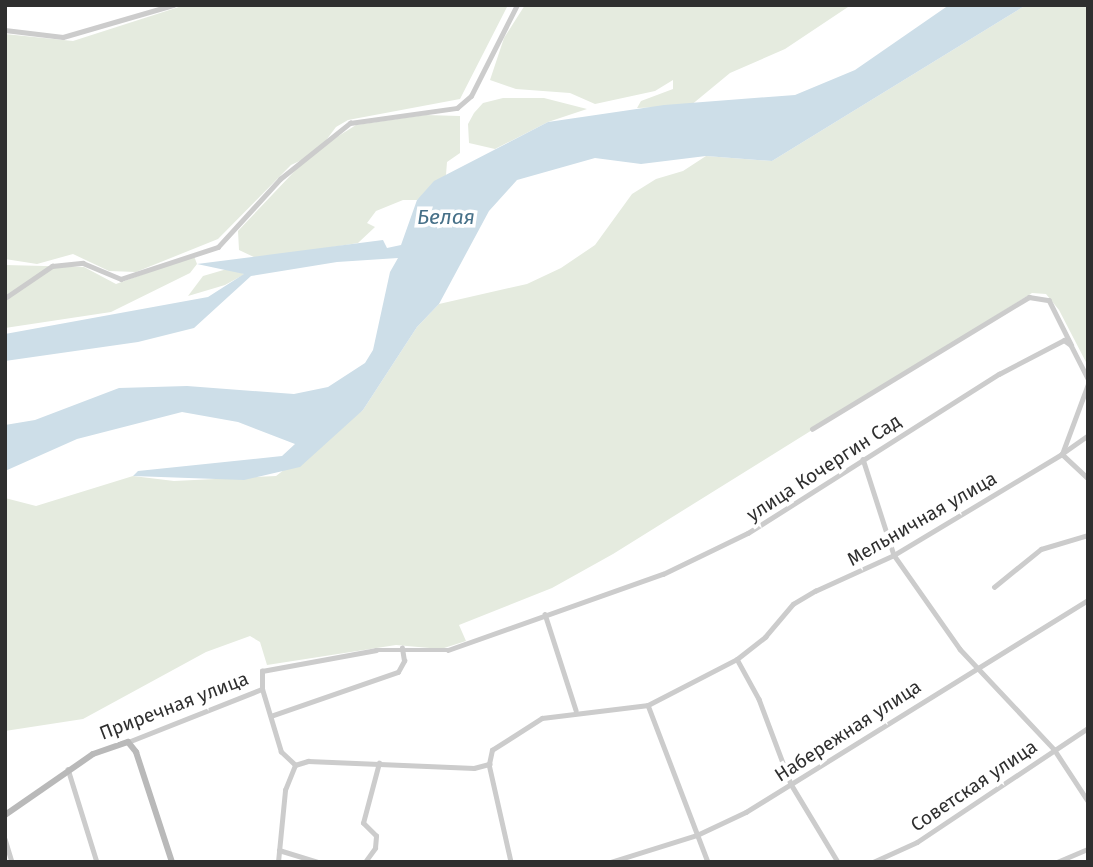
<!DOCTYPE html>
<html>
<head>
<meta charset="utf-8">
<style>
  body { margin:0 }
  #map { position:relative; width:1093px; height:867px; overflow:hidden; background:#fff; font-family:"Fira Sans",sans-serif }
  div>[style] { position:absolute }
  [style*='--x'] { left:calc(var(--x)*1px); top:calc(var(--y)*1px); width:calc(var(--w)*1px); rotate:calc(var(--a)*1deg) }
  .green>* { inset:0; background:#e5ebdf }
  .water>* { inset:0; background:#cddee8 }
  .street>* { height:4.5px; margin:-2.25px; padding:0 2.25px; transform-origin:2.25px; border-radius:2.25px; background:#ccc }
  .secondary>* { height:6px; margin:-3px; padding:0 3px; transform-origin:3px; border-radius:3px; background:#b9b9b9 }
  span { translate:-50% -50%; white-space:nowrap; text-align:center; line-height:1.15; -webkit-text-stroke:7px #fff; paint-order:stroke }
  .street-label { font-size:19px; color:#2f2f2f }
  .water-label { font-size:21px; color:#467088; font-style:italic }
  .frame { position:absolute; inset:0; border:7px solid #2f2f2f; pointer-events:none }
</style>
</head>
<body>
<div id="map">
  <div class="green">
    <i style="clip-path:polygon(185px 5px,506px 5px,507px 7px,460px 99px,348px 120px,336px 127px,321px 147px,356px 125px,425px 115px,460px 116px,460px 153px,447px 162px,446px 175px,417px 200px,403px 200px,376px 211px,367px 223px,375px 227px,358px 243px,258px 259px,239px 250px,238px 231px,308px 157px,291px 165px,218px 239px,136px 272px,109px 271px,73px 254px,37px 264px,5px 259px,5px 34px,73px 41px)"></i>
    <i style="clip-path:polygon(525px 5px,851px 5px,785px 49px,730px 73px,690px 106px,637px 108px,641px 101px,673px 89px,673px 80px,655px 91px,595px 104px,570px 93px,516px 89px,490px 80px,504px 38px)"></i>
    <i style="clip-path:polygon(1026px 5px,1088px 5px,1088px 366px,1059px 310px,1046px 294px,1032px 293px,613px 554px,552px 588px,459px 625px,466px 641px,441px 649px,396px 645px,267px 665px,260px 642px,250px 636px,206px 652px,83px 719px,5px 731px,5px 498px,36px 506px,133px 476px,174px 481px,276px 476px,363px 410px,417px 327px,439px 304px,527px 284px,561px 268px,595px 245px,632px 194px,656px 179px,683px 171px,706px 156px,772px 161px)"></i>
    <i style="clip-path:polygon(503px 98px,544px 98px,587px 109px,548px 122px,495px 149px,469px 143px,468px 124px,474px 113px,483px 103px)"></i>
    <i style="clip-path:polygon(194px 256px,197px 264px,190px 273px,111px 312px,5px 328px,5px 265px,84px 267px,116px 284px)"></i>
    <i style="clip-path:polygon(227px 269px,245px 274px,225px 285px,188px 296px,203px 276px)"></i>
  </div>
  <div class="water">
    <i style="clip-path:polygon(949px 5px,1026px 5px,772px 161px,706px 156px,641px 164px,595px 158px,517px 180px,489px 211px,439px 304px,417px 327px,363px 410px,300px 467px,244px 480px,133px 476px,138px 471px,282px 456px,295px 444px,238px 422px,182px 412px,77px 439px,5px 471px,5px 425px,35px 420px,119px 388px,187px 386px,294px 394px,328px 387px,365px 363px,373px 350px,390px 272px,398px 258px,337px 262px,251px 276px,194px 328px,138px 342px,5px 361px,5px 334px,208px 297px,244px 274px,197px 264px,383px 240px,387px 248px,401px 245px,417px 200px,434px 181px,548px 122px,664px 105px,795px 95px,855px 70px)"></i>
  </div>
  <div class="street">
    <i style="--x:5;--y:30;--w:58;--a:6.9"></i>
    <i style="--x:63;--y:37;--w:115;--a:-16.2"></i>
    <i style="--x:5;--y:298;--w:57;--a:-34.2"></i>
    <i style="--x:52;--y:266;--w:31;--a:-6"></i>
    <i style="--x:83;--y:263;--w:41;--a:22.8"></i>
    <i style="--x:121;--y:279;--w:102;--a:-18.3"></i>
    <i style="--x:218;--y:247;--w:92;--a:-47.6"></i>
    <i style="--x:280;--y:179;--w:90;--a:-38.7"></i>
    <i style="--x:350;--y:123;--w:108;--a:-8"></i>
    <i style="--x:457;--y:108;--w:18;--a:-41"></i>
    <i style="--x:471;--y:96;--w:102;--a:-63.2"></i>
    <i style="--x:812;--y:429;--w:254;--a:-31.3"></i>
    <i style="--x:1029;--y:297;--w:20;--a:9"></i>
    <i style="--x:1049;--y:300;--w:49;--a:63.4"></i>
    <i style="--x:1088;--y:436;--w:32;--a:145"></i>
    <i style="--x:1062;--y:454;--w:35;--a:43"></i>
    <i style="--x:863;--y:459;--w:101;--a:72.1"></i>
    <i style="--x:894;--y:555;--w:115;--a:54.9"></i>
    <i style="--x:960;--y:649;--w:137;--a:46.8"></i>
    <i style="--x:1054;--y:749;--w:62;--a:56.8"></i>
    <i style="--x:994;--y:587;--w:60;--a:-39"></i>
    <i style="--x:1041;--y:549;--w:49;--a:-16.6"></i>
    <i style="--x:545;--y:614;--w:101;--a:72.1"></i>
    <i style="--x:737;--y:659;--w:46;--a:61.2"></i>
    <i style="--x:759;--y:699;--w:91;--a:69.4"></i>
    <i style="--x:791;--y:784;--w:91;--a:58.9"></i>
    <i style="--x:648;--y:705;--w:168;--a:69.1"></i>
    <i style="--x:271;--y:716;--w:134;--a:-19.1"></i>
    <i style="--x:398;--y:672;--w:13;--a:-61"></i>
    <i style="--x:404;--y:661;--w:13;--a:-99"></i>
    <i style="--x:128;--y:742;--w:144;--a:-21.6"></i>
    <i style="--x:489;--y:764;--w:100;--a:77.3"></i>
    <i style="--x:295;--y:765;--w:19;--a:-137"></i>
    <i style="--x:281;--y:752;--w:66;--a:-106.8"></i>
    <i style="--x:262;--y:689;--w:18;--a:-90"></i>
    <i style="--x:262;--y:671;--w:116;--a:-10.4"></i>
    <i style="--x:376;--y:650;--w:72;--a:0"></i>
    <i style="--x:448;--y:650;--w:228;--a:-19.5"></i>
    <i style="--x:663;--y:574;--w:94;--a:-25.8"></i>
    <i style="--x:748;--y:533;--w:297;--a:-32.4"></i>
    <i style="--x:999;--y:374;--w:73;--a:-27.6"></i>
    <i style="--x:1064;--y:340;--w:9;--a:36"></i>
    <i style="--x:1071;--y:345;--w:37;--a:63"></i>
    <i style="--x:68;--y:769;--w:97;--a:72.7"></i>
    <i style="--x:5;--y:839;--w:24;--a:73"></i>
    <i style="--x:279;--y:850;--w:41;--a:17.1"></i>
    <i style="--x:278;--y:862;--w:72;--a:-84.4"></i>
    <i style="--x:285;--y:790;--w:27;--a:-68"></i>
    <i style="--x:295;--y:765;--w:14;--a:-17"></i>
    <i style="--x:308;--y:761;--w:166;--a:2.4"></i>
    <i style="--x:474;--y:768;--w:16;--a:-15"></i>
    <i style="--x:489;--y:764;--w:14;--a:-78"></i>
    <i style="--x:492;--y:750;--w:59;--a:-32.6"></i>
    <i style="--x:542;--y:718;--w:107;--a:-7"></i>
    <i style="--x:648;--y:705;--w:100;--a:-27.3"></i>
    <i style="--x:737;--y:659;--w:36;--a:-38"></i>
    <i style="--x:765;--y:637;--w:43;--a:-49.7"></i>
    <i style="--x:793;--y:604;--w:26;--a:-31"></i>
    <i style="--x:815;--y:591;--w:87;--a:-24.5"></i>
    <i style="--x:894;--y:555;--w:196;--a:-31"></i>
    <i style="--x:1062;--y:454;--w:75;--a:-69.6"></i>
    <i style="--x:365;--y:862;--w:17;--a:-54"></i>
    <i style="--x:375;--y:848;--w:12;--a:-85"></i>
    <i style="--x:376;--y:836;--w:18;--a:-135"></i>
    <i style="--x:363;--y:823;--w:62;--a:-75.1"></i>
    <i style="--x:611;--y:862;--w:90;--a:-17.4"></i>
    <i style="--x:697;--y:835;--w:54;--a:-25.1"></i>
    <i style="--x:746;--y:812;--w:402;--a:-31.8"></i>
    <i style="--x:873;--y:862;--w:48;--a:-24.4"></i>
    <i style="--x:917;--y:842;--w:206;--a:-33.7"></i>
    <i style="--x:1057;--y:862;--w:34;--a:-23"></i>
  </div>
  <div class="secondary">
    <i style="--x:5;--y:815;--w:107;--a:-34.7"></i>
    <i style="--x:93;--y:754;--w:37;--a:-19"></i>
    <i style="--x:128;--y:742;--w:13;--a:51"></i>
    <i style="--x:136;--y:752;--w:116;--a:71.9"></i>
  </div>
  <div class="street-label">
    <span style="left:824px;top:468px;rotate:-33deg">улица Кочергин Сад</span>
    <span style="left:922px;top:519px;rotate:-30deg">Мельничная улица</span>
    <span style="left:174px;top:706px;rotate:-21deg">Приречная улица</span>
    <span style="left:848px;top:731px;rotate:-33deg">Набережная улица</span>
    <span style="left:974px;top:786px;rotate:-34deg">Советская улица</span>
  </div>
  <div class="water-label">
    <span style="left:446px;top:217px">Белая</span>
  </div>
  <div class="frame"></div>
</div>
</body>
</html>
